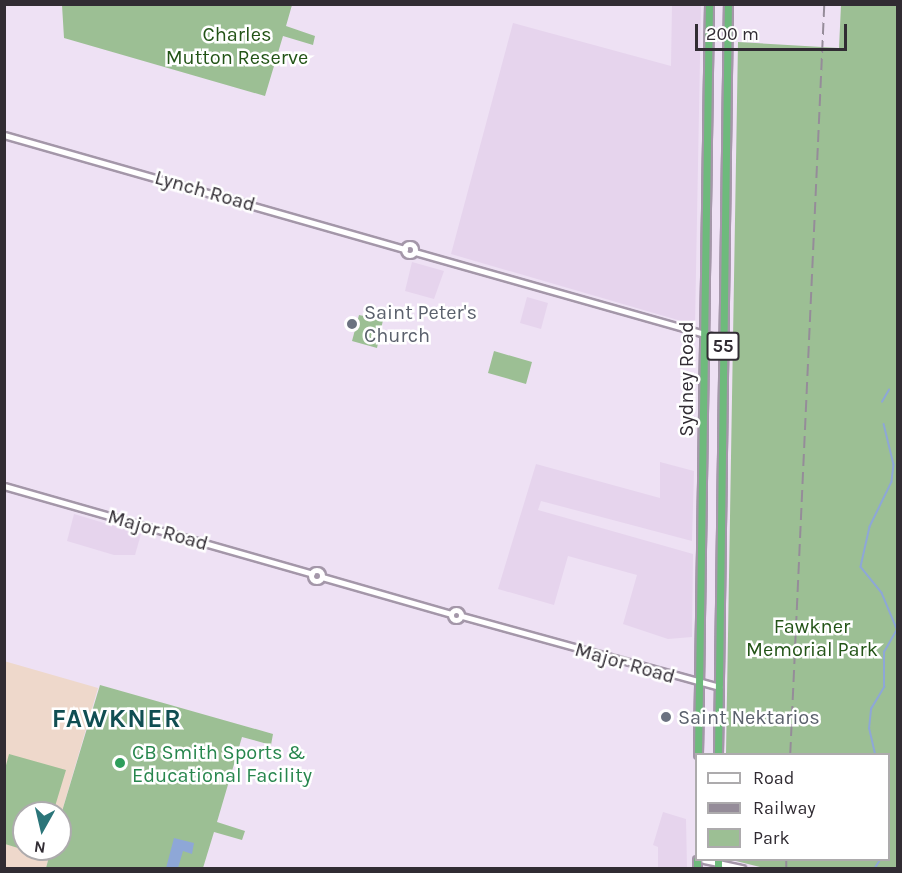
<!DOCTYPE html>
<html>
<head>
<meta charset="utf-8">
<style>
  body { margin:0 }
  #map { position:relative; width:902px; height:873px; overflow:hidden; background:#eee1f4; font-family:Karla,sans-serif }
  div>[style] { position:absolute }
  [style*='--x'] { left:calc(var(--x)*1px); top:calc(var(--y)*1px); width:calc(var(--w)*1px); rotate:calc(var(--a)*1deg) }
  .built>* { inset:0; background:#e6d4ed }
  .education>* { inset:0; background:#eed8cb }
  .green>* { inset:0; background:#9cbf94 }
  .water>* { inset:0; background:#8ea7d7 }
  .stream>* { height:1.5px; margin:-0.75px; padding:0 0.75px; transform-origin:0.75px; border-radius:0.75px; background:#8ea7d7 }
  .roads { filter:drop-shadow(2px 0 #a497a9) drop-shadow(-2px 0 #a497a9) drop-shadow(0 2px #a497a9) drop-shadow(0 -2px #a497a9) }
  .tertiary>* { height:5px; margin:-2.5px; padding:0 2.5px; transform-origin:2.5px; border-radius:2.5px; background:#fff }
  .tertiary>.ring { margin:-2.5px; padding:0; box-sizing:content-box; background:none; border:5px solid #fff; border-radius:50% }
  .trunk>* { height:7px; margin:-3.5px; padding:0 3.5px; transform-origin:3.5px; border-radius:3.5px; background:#6eba7c }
  .rail>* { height:1.5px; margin-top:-0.75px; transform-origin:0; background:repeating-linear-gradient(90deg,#958c99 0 12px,transparent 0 18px) }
  .dots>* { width:16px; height:16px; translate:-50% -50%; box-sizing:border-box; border:3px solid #fff; border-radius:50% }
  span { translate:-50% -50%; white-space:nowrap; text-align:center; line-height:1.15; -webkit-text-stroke:5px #fff; paint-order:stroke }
  .shield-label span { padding:2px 4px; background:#fff; border:2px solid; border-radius:4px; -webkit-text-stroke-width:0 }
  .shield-label { font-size:18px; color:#312c33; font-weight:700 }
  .park-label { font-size:20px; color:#235417 }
  .street-label { font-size:20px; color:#312c33 }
  .worship-label { font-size:20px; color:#5b616d }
  .left { translate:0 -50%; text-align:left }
  .leisure-label { font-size:20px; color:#27864d }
  .district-label { font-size:26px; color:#104e52; font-weight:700; letter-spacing:1.5px }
  .frame { position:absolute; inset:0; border:6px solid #312c33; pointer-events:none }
  .legend { position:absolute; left:695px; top:753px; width:195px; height:108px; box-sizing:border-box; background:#fff; border:2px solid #adabad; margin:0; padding:8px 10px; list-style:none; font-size:18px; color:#312c33 }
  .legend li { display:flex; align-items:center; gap:12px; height:30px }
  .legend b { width:30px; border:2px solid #adabad }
  .north { position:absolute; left:12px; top:801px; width:60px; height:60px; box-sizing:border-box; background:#fff; border:2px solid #adabad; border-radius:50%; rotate:188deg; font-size:16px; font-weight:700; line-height:24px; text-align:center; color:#312c33 }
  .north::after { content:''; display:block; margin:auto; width:21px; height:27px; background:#2b7579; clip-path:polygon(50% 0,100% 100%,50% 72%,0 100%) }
  .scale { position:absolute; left:695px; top:24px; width:152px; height:27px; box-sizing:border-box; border:3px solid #312c33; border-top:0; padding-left:8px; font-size:18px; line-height:21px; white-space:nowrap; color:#312c33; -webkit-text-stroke:4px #fff; paint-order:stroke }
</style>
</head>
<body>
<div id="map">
  <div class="built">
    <i style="clip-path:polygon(672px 5px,701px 5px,695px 325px,451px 254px,513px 23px,671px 66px)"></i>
    <i style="clip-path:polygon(412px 262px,444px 271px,434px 299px,405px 291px)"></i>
    <i style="clip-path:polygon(527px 297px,548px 303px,541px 329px,520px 323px)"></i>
    <i style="clip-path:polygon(660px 462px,694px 471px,692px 541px,541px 501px,538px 510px,693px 554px,692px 637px,668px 639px,623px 624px,637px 575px,568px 556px,554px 605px,498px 589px,536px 464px,660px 498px)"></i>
    <i style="clip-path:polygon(74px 514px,141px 534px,135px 555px,114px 555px,67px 541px)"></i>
    <i style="clip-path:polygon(663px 812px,686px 819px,687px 868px,658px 868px,658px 847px,653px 845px)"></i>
  </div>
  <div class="education">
    <i style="clip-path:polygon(4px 661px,98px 688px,60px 818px,60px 813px,24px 813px,24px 849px,51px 849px,46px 868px,5px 868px)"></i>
  </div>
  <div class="green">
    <i style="clip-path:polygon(62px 5px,292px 5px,286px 26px,315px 36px,313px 45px,283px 36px,265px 96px,64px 38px)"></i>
    <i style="clip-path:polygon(841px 5px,897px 5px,897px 868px,764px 868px,732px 860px,888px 860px,888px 754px,726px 754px,738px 42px,839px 48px)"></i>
    <i style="clip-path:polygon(359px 315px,383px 320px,377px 348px,352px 341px)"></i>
    <i style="clip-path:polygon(494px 351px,532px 362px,526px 384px,488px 373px)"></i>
    <i style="clip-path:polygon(100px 685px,273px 734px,271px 745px,242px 737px,217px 822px,245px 831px,242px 840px,214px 832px,203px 868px,46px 868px,51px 849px,60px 849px,60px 818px)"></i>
    <i style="clip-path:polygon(9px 754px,66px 770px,53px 813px,24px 813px,24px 849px,42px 849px,41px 855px,5px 844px,5px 769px)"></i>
  </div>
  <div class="water">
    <i style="clip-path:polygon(174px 838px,194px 843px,192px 854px,183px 851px,178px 868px,166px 868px)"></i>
  </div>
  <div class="stream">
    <i style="--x:882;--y:402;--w:14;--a:-60"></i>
    <i style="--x:884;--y:424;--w:42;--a:76.3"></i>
    <i style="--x:894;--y:465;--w:17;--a:97"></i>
    <i style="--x:892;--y:482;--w:50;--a:116.1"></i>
    <i style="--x:870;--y:527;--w:41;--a:102.7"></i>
    <i style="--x:861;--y:567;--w:33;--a:51"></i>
    <i style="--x:882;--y:593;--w:41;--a:67.2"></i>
    <i style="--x:875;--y:754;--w:26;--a:-103"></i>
    <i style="--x:869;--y:729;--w:20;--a:-84"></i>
    <i style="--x:871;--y:709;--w:26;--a:-59"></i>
    <i style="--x:884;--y:687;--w:35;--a:-90"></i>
    <i style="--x:884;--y:652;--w:24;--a:-60"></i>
    <i style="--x:875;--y:868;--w:9;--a:-58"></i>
  </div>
  <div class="roads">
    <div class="tertiary">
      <i style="--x:4;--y:135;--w:417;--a:15.9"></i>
      <i class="ring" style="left:404.5px;top:244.5px;width:6px;height:6px"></i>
      <i style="--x:415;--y:252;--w:320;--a:15.8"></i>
      <i style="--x:4;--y:486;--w:320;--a:15.9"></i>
      <i class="ring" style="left:311.5px;top:570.5px;width:6px;height:6px"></i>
      <i style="--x:322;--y:577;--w:134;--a:16"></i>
      <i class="ring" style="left:451px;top:610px;width:5px;height:5px"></i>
      <i style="--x:462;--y:616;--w:267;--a:15.4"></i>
      <i style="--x:704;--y:860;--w:39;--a:12"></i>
    </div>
    <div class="trunk">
      <i style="--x:698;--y:754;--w:750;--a:-89.16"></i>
      <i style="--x:718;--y:754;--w:750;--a:-89.24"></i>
      <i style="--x:697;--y:868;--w:8;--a:-90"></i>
      <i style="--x:718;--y:868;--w:8;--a:-90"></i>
    </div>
  </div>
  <div class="rail">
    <i style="--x:790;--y:754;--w:751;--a:-87.4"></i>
    <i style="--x:786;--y:868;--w:8;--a:-90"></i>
  </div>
  <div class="dots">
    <i style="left:352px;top:324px;background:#6b7280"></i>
    <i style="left:666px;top:717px;background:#6b7280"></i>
    <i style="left:120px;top:763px;background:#2e9e5b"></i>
  </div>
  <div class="shield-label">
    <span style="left:723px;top:346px">55</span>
  </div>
  <div class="park-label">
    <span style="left:237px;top:46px">Charles<br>Mutton Reserve</span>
    <span style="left:812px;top:638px">Fawkner<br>Memorial Park</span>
  </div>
  <div class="street-label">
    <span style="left:205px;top:191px;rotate:16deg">Lynch Road</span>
    <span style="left:686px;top:379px;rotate:-90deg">Sydney Road</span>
    <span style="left:158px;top:530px;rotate:16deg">Major Road</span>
    <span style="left:625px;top:663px;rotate:16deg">Major Road</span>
  </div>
  <div class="worship-label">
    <span class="left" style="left:364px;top:324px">Saint Peter's<br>Church</span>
    <span class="left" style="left:678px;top:717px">Saint Nektarios</span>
  </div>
  <div class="leisure-label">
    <span class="left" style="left:132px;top:764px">CB Smith Sports &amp;<br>Educational Facility</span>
  </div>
  <div class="district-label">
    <span style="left:117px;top:719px">FAWKNER</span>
  </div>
  <div class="frame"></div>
  <ul class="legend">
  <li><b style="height:8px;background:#fff"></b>Road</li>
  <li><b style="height:8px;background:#958c99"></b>Railway</li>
  <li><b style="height:16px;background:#9cbf94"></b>Park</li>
  </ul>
  <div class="north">N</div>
  <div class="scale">200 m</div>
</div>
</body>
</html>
